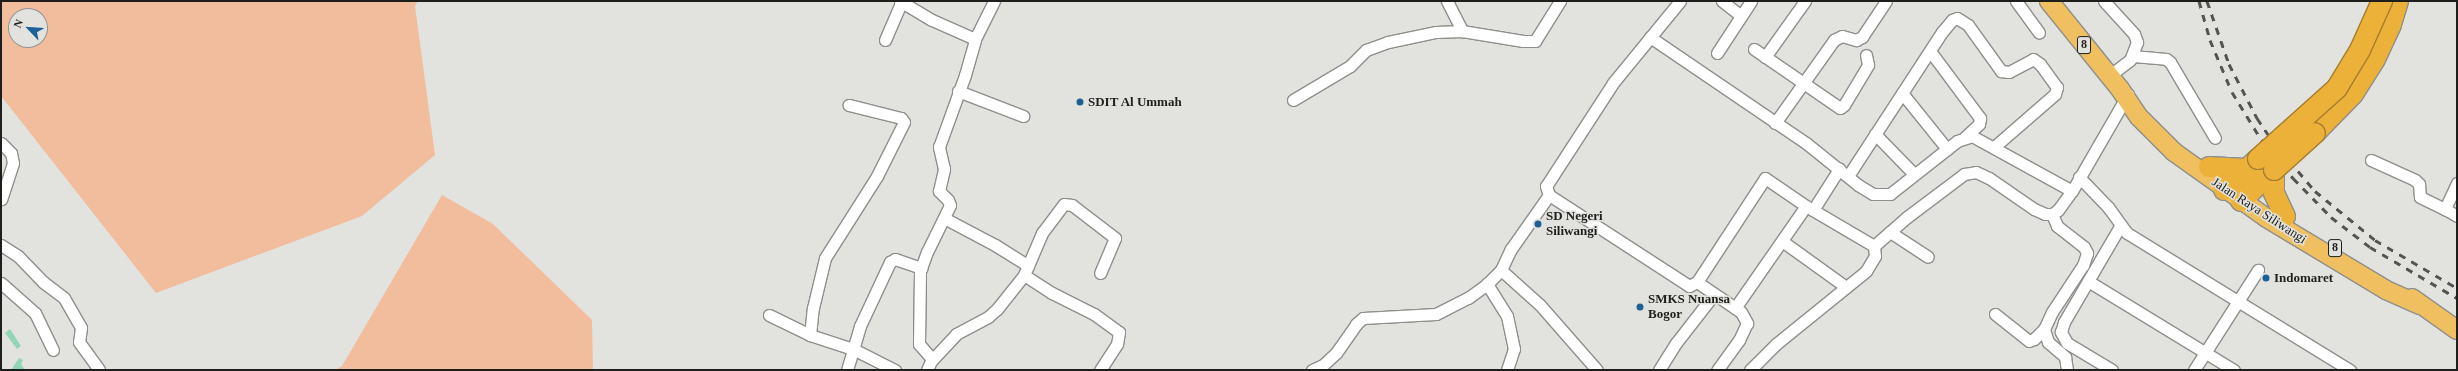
<!DOCTYPE html>
<html>
<head>
<meta charset="utf-8">
<style>
  body { margin:0 }
  #map { position:relative; width:2458px; height:371px; overflow:hidden; background:#e2e3df; font-family:Georgia,serif }
  div>[style] { position:absolute }
  [style*='--x'] { left:calc(var(--x)*1px); top:calc(var(--y)*1px); width:calc(var(--w)*1px); rotate:calc(var(--a)*1deg) }
  .green>* { inset:0; background:#f1bd9d }
  .water>* { inset:0; background:#93d6b6 }
  .roads { filter:drop-shadow(1px 0 #8e8f8b) drop-shadow(-1px 0 #8e8f8b) drop-shadow(0 1px #8e8f8b) drop-shadow(0 -1px #8e8f8b) }
  .minor>* { height:11px; margin:-5.5px; padding:0 5.5px; transform-origin:5.5px; border-radius:5.5px; background:#fff }
  .trunk>* { height:18px; margin:-9px; padding:0 9px; transform-origin:9px; border-radius:9px; background:#f0c060 }
  .motorway>* { height:20px; margin:-10px; padding:0 10px; transform-origin:10px; border-radius:10px; background:#ecb139 }
  .rail>* { height:3px; margin-top:-1.5px; transform-origin:0; background:repeating-linear-gradient(90deg,#535351 0 7px,transparent 0 14px) }
  .bridges { filter:drop-shadow(1px 0 #a47e2f) drop-shadow(-1px 0 #a47e2f) drop-shadow(0 1px #a47e2f) drop-shadow(0 -1px #a47e2f) }
  .motorway-bridge>* { height:20px; margin:-10px; padding:0 10px; transform-origin:10px; border-radius:10px; background:#ecb139 }
  .dots>* { width:11px; height:11px; translate:-50% -50%; box-sizing:border-box; border:2px solid #e2e3df; border-radius:50% }
  span { translate:-50% -50%; white-space:nowrap; text-align:center; line-height:1.15; -webkit-text-stroke:3px #e2e3df; paint-order:stroke }
  .shield-label span { padding:1px 3px; background:#e2e3df; border:1px solid; border-radius:3px; -webkit-text-stroke-width:0 }
  .shield-label { font-size:12px; color:#1e1e1c; font-weight:700 }
  .poi-label { font-size:13px; color:#1e1e1c; font-weight:700 }
  .left { translate:0 -50%; text-align:left }
  .street-label { font-size:13px; color:#1e1e1c }
  .frame { position:absolute; inset:0; border:2px solid #1e1e1c; pointer-events:none }
  .north { position:absolute; left:8px; top:8px; width:40px; height:40px; box-sizing:border-box; background:#e2e3df; border:1px solid #949491; border-radius:50%; rotate:295deg; font-size:11px; font-weight:700; line-height:16px; text-align:center; color:#1e1e1c }
  .north::after { content:''; display:block; margin:auto; width:14px; height:18px; background:#1d6296; clip-path:polygon(50% 0,100% 100%,50% 72%,0 100%) }
</style>
</head>
<body>
<div id="map">
  <div class="green">
    <i style="clip-path:polygon(evenodd,1px 1px,418px 1px,415px 6px,435px 155px,362px 216px,156px 293px,1px 96px,1px 1px,16px 16px,40px 16px,40px 40px,16px 40px,16px 16px)"></i>
    <i style="clip-path:polygon(442px 195px,493px 224px,592px 320px,593px 370px,335px 370px,342px 366px)"></i>
  </div>
  <div class="water">
    <i style="clip-path:polygon(10px 329px,21px 346px,17px 349px,5px 333px)"></i>
    <i style="clip-path:polygon(19px 358px,23px 360px,21px 364px,25px 370px,11px 370px)"></i>
  </div>
  <div class="roads">
    <div class="minor">
      <i style="--x:900;--y:1;--w:37;--a:31"></i>
      <i style="--x:932;--y:20;--w:47;--a:23.8"></i>
      <i style="--x:1447;--y:1;--w:34;--a:63"></i>
      <i style="--x:1680;--y:1;--w:106;--a:129.3"></i>
      <i style="--x:1613;--y:83;--w:123;--a:123"></i>
      <i style="--x:1546;--y:186;--w:9;--a:72"></i>
      <i style="--x:1549;--y:195;--w:167;--a:33"></i>
      <i style="--x:1689;--y:286;--w:9;--a:-27"></i>
      <i style="--x:1697;--y:282;--w:124;--a:-56.8"></i>
      <i style="--x:1765;--y:178;--w:50;--a:34.3"></i>
      <i style="--x:1806;--y:206;--w:79;--a:30.5"></i>
      <i style="--x:1874;--y:246;--w:44;--a:-41.3"></i>
      <i style="--x:1907;--y:217;--w:71;--a:-37"></i>
      <i style="--x:1964;--y:174;--w:12;--a:-9"></i>
      <i style="--x:1976;--y:172;--w:14;--a:25"></i>
      <i style="--x:1989;--y:178;--w:55;--a:34.6"></i>
      <i style="--x:2034;--y:209;--w:12;--a:24"></i>
      <i style="--x:2045;--y:214;--w:7;--a:0"></i>
      <i style="--x:2052;--y:214;--w:7;--a:-34"></i>
      <i style="--x:2058;--y:210;--w:24;--a:-54"></i>
      <i style="--x:2072;--y:191;--w:112;--a:-60"></i>
      <i style="--x:1722;--y:1;--w:24;--a:38"></i>
      <i style="--x:2016;--y:1;--w:39;--a:54"></i>
      <i style="--x:2104;--y:1;--w:45;--a:47.7"></i>
      <i style="--x:2134;--y:34;--w:9;--a:69"></i>
      <i style="--x:2137;--y:42;--w:19;--a:111"></i>
      <i style="--x:2130;--y:60;--w:26;--a:143"></i>
      <i style="--x:1650;--y:37;--w:189;--a:34.2"></i>
      <i style="--x:1806;--y:143;--w:67;--a:38.9"></i>
      <i style="--x:1858;--y:185;--w:17;--a:31"></i>
      <i style="--x:1873;--y:194;--w:17;--a:0"></i>
      <i style="--x:1890;--y:194;--w:85;--a:-38.3"></i>
      <i style="--x:1957;--y:141;--w:16;--a:-18"></i>
      <i style="--x:1972;--y:136;--w:114;--a:28.8"></i>
      <i style="--x:885;--y:40;--w:40;--a:-66.6"></i>
      <i style="--x:1754;--y:49;--w:104;--a:34.5"></i>
      <i style="--x:1840;--y:108;--w:5;--a:-37"></i>
      <i style="--x:1844;--y:105;--w:47;--a:-59"></i>
      <i style="--x:1868;--y:65;--w:10;--a:-101"></i>
      <i style="--x:1930;--y:51;--w:84;--a:53.3"></i>
      <i style="--x:1980;--y:118;--w:6;--a:99"></i>
      <i style="--x:1979;--y:124;--w:19;--a:137"></i>
      <i style="--x:1717;--y:53;--w:62;--a:-56.8"></i>
      <i style="--x:2133;--y:56;--w:33;--a:5"></i>
      <i style="--x:2166;--y:59;--w:5;--a:37"></i>
      <i style="--x:2170;--y:62;--w:88;--a:59.4"></i>
      <i style="--x:1765;--y:57;--w:69;--a:-54.5"></i>
      <i style="--x:958;--y:91;--w:70;--a:21"></i>
      <i style="--x:1902;--y:93;--w:72;--a:51.2"></i>
      <i style="--x:1293;--y:100;--w:66;--a:-30.8"></i>
      <i style="--x:1350;--y:66;--w:23;--a:-45"></i>
      <i style="--x:1366;--y:50;--w:23;--a:-20"></i>
      <i style="--x:1388;--y:42;--w:49;--a:-11.8"></i>
      <i style="--x:1436;--y:32;--w:26;--a:-2"></i>
      <i style="--x:1462;--y:31;--w:62;--a:9.3"></i>
      <i style="--x:1523;--y:41;--w:12;--a:0"></i>
      <i style="--x:1535;--y:41;--w:47;--a:-58"></i>
      <i style="--x:1775;--y:123;--w:102;--a:-54.6"></i>
      <i style="--x:1834;--y:40;--w:9;--a:-27"></i>
      <i style="--x:1842;--y:36;--w:15;--a:16"></i>
      <i style="--x:1856;--y:40;--w:7;--a:-27"></i>
      <i style="--x:1862;--y:37;--w:43;--a:-56.3"></i>
      <i style="--x:1875;--y:134;--w:56;--a:45.7"></i>
      <i style="--x:1;--y:143;--w:14;--a:45"></i>
      <i style="--x:11;--y:153;--w:10;--a:79"></i>
      <i style="--x:13;--y:163;--w:38;--a:108"></i>
      <i style="--x:2371;--y:160;--w:48;--a:24.4"></i>
      <i style="--x:2415;--y:180;--w:6;--a:45"></i>
      <i style="--x:2419;--y:184;--w:13;--a:86"></i>
      <i style="--x:2420;--y:197;--w:28;--a:26"></i>
      <i style="--x:1848;--y:176;--w:172;--a:-56.9"></i>
      <i style="--x:1942;--y:32;--w:16;--a:-50"></i>
      <i style="--x:1952;--y:20;--w:5;--a:-22"></i>
      <i style="--x:1957;--y:18;--w:13;--a:32"></i>
      <i style="--x:1968;--y:25;--w:57;--a:54.3"></i>
      <i style="--x:2001;--y:71;--w:8;--a:7"></i>
      <i style="--x:2009;--y:72;--w:27;--a:-28"></i>
      <i style="--x:2033;--y:59;--w:9;--a:36"></i>
      <i style="--x:2040;--y:64;--w:29;--a:54"></i>
      <i style="--x:2057;--y:87;--w:7;--a:106"></i>
      <i style="--x:2055;--y:94;--w:81;--a:139"></i>
      <i style="--x:2079;--y:177;--w:42;--a:46"></i>
      <i style="--x:2108;--y:207;--w:32;--a:54"></i>
      <i style="--x:2127;--y:233;--w:262;--a:31.6"></i>
      <i style="--x:2457;--y:183;--w:29;--a:115"></i>
      <i style="--x:2445;--y:209;--w:14;--a:30"></i>
      <i style="--x:1813;--y:210;--w:49;--a:-57.6"></i>
      <i style="--x:2052;--y:214;--w:13;--a:67"></i>
      <i style="--x:2057;--y:226;--w:34;--a:38"></i>
      <i style="--x:2084;--y:247;--w:7;--a:63"></i>
      <i style="--x:2087;--y:253;--w:13;--a:108"></i>
      <i style="--x:2083;--y:265;--w:56;--a:123.4"></i>
      <i style="--x:2052;--y:312;--w:19;--a:115"></i>
      <i style="--x:2044;--y:329;--w:14;--a:73"></i>
      <i style="--x:2048;--y:342;--w:23;--a:41"></i>
      <i style="--x:2065;--y:357;--w:13;--a:81"></i>
      <i style="--x:944;--y:218;--w:58;--a:27.9"></i>
      <i style="--x:995;--y:245;--w:39;--a:32"></i>
      <i style="--x:1890;--y:232;--w:45;--a:33.3"></i>
      <i style="--x:1782;--y:241;--w:79;--a:35.7"></i>
      <i style="--x:1;--y:245;--w:20;--a:33"></i>
      <i style="--x:18;--y:256;--w:36;--a:46"></i>
      <i style="--x:43;--y:282;--w:26;--a:37"></i>
      <i style="--x:64;--y:298;--w:34;--a:60"></i>
      <i style="--x:81;--y:328;--w:14;--a:98"></i>
      <i style="--x:79;--y:342;--w:34;--a:54"></i>
      <i style="--x:1501;--y:270;--w:52;--a:41.9"></i>
      <i style="--x:1540;--y:305;--w:86;--a:48.8"></i>
      <i style="--x:1024;--y:275;--w:33;--a:33"></i>
      <i style="--x:1052;--y:293;--w:47;--a:26.6"></i>
      <i style="--x:1094;--y:314;--w:31;--a:36"></i>
      <i style="--x:1119;--y:332;--w:12;--a:99"></i>
      <i style="--x:1117;--y:344;--w:31;--a:123"></i>
      <i style="--x:2088;--y:281;--w:171;--a:31.4"></i>
      <i style="--x:1697;--y:282;--w:53;--a:34.3"></i>
      <i style="--x:1741;--y:312;--w:13;--a:61"></i>
      <i style="--x:1747;--y:323;--w:19;--a:115"></i>
      <i style="--x:1739;--y:340;--w:37;--a:126"></i>
      <i style="--x:1;--y:283;--w:45;--a:41.4"></i>
      <i style="--x:35;--y:313;--w:41;--a:64.1"></i>
      <i style="--x:1735;--y:308;--w:124;--a:-55.2"></i>
      <i style="--x:1995;--y:314;--w:43;--a:38.5"></i>
      <i style="--x:2029;--y:341;--w:5;--a:-22"></i>
      <i style="--x:2034;--y:339;--w:14;--a:-45"></i>
      <i style="--x:769;--y:315;--w:46;--a:26"></i>
      <i style="--x:810;--y:335;--w:45;--a:18"></i>
      <i style="--x:853;--y:349;--w:47;--a:26.6"></i>
      <i style="--x:810;--y:335;--w:27;--a:-84"></i>
      <i style="--x:813;--y:308;--w:51;--a:-76.5"></i>
      <i style="--x:825;--y:258;--w:97;--a:-57.6"></i>
      <i style="--x:877;--y:176;--w:60;--a:-63.4"></i>
      <i style="--x:904;--y:122;--w:5;--a:-127"></i>
      <i style="--x:901;--y:118;--w:54;--a:-166"></i>
      <i style="--x:932;--y:360;--w:35;--a:-47"></i>
      <i style="--x:956;--y:334;--w:36;--a:-28"></i>
      <i style="--x:988;--y:317;--w:12;--a:-42"></i>
      <i style="--x:997;--y:309;--w:43;--a:-51.5"></i>
      <i style="--x:1024;--y:275;--w:46;--a:-66.8"></i>
      <i style="--x:1042;--y:233;--w:36;--a:-53"></i>
      <i style="--x:1064;--y:204;--w:8;--a:7"></i>
      <i style="--x:1072;--y:205;--w:54;--a:37.5"></i>
      <i style="--x:1115;--y:238;--w:38;--a:113"></i>
      <i style="--x:847;--y:370;--w:46;--a:-73.5"></i>
      <i style="--x:860;--y:326;--w:71;--a:-64.9"></i>
      <i style="--x:890;--y:262;--w:6;--a:-31"></i>
      <i style="--x:895;--y:259;--w:28;--a:19"></i>
      <i style="--x:927;--y:370;--w:12;--a:-66"></i>
      <i style="--x:932;--y:359;--w:20;--a:-131"></i>
      <i style="--x:919;--y:344;--w:73;--a:-89.2"></i>
      <i style="--x:920;--y:271;--w:20;--a:-70"></i>
      <i style="--x:927;--y:252;--w:52;--a:-63.9"></i>
      <i style="--x:950;--y:205;--w:5;--a:-112"></i>
      <i style="--x:948;--y:200;--w:13;--a:-135"></i>
      <i style="--x:939;--y:191;--w:23;--a:-77"></i>
      <i style="--x:944;--y:169;--w:23;--a:-103"></i>
      <i style="--x:939;--y:147;--w:77;--a:-70.1"></i>
      <i style="--x:965;--y:75;--w:37;--a:-74"></i>
      <i style="--x:975;--y:39;--w:42;--a:-63.4"></i>
      <i style="--x:1312;--y:370;--w:12;--a:-24"></i>
      <i style="--x:1323;--y:365;--w:18;--a:-43"></i>
      <i style="--x:1336;--y:353;--w:35;--a:-55"></i>
      <i style="--x:1356;--y:324;--w:9;--a:-41"></i>
      <i style="--x:1363;--y:318;--w:73;--a:-3.1"></i>
      <i style="--x:1436;--y:314;--w:36;--a:-27"></i>
      <i style="--x:1468;--y:298;--w:24;--a:-36"></i>
      <i style="--x:1507;--y:370;--w:22;--a:-72"></i>
      <i style="--x:1514;--y:349;--w:34;--a:-102"></i>
      <i style="--x:1507;--y:316;--w:38;--a:-122"></i>
      <i style="--x:1487;--y:284;--w:20;--a:-45"></i>
      <i style="--x:1501;--y:270;--w:23;--a:-65"></i>
      <i style="--x:1511;--y:249;--w:66;--a:-54.9"></i>
      <i style="--x:1659;--y:370;--w:32;--a:-58"></i>
      <i style="--x:1676;--y:343;--w:62;--a:-52.2"></i>
      <i style="--x:1750;--y:370;--w:37;--a:-45"></i>
      <i style="--x:1776;--y:344;--w:116;--a:-39"></i>
      <i style="--x:1866;--y:271;--w:17;--a:-59"></i>
      <i style="--x:1875;--y:256;--w:10;--a:-96"></i>
      <i style="--x:2112;--y:370;--w:52;--a:-149"></i>
      <i style="--x:2067;--y:343;--w:13;--a:-119"></i>
      <i style="--x:2061;--y:332;--w:10;--a:-73"></i>
      <i style="--x:2064;--y:322;--w:111;--a:-59.7"></i>
      <i style="--x:2194;--y:370;--w:119;--a:-57.4"></i>
    </div>
    <div class="trunk">
      <i style="--x:2049;--y:1;--w:113;--a:51.1"></i>
      <i style="--x:2120;--y:89;--w:34;--a:56"></i>
      <i style="--x:2139;--y:117;--w:49;--a:45"></i>
      <i style="--x:2174;--y:152;--w:112;--a:35.5"></i>
      <i style="--x:2265;--y:217;--w:141;--a:31.1"></i>
      <i style="--x:2386;--y:290;--w:37;--a:24"></i>
      <i style="--x:2412;--y:298;--w:55;--a:35.4"></i>
    </div>
    <div class="motorway">
      <i style="--x:2315;--y:133;--w:54;--a:-45.7"></i>
      <i style="--x:2353;--y:94;--w:41;--a:-57.8"></i>
      <i style="--x:2375;--y:59;--w:38;--a:-65"></i>
      <i style="--x:2391;--y:24;--w:24;--a:-73"></i>
      <i style="--x:2209;--y:167;--w:37;--a:3"></i>
      <i style="--x:2274;--y:170;--w:23;--a:90"></i>
      <i style="--x:2274;--y:193;--w:26;--a:65"></i>
      <i style="--x:2224;--y:190;--w:46;--a:-42.4"></i>
      <i style="--x:2241;--y:201;--w:45;--a:-43.2"></i>
    </div>
  </div>
  <div class="rail">
    <i style="--x:2199;--y:1;--w:41;--a:74.2"></i>
    <i style="--x:2210;--y:40;--w:56;--a:67.1"></i>
    <i style="--x:2232;--y:92;--w:61;--a:58.4"></i>
    <i style="--x:2264;--y:144;--w:45;--a:49.5"></i>
    <i style="--x:2293;--y:178;--w:54;--a:45.7"></i>
    <i style="--x:2331;--y:217;--w:49;--a:37.6"></i>
    <i style="--x:2370;--y:247;--w:101;--a:30.4"></i>
    <i style="--x:2207;--y:1;--w:67;--a:70.8"></i>
    <i style="--x:2229;--y:64;--w:61;--a:62.6"></i>
    <i style="--x:2257;--y:118;--w:25;--a:56"></i>
    <i style="--x:2271;--y:139;--w:68;--a:49.8"></i>
    <i style="--x:2315;--y:191;--w:77;--a:39.2"></i>
    <i style="--x:2375;--y:240;--w:95;--a:30.3"></i>
  </div>
  <div class="bridges">
    <div class="motorway-bridge">
      <i style="--x:2258;--y:159;--w:106;--a:-41.9"></i>
      <i style="--x:2337;--y:88;--w:44;--a:-58.8"></i>
      <i style="--x:2360;--y:50;--w:54;--a:-65.8"></i>
      <i style="--x:2274;--y:170;--w:55;--a:-42.1"></i>
    </div>
  </div>
  <div class="dots">
    <i style="left:1080px;top:102px;background:#1d6296"></i>
    <i style="left:1538px;top:224px;background:#1d6296"></i>
    <i style="left:2266px;top:278px;background:#1d6296"></i>
    <i style="left:1640px;top:307px;background:#1d6296"></i>
  </div>
  <div class="shield-label">
    <span style="left:2084px;top:45px">8</span>
    <span style="left:2335px;top:248px">8</span>
  </div>
  <div class="poi-label">
    <span class="left" style="left:1088px;top:102px">SDIT Al Ummah</span>
    <span class="left" style="left:1546px;top:224px">SD Negeri<br>Siliwangi</span>
    <span class="left" style="left:2274px;top:278px">Indomaret</span>
    <span class="left" style="left:1648px;top:307px">SMKS Nuansa<br>Bogor</span>
  </div>
  <div class="street-label">
    <span style="left:2259px;top:211px;rotate:33deg">Jalan Raya Siliwangi</span>
  </div>
  <div class="frame"></div>
  <div class="north">N</div>
</div>
</body>
</html>
